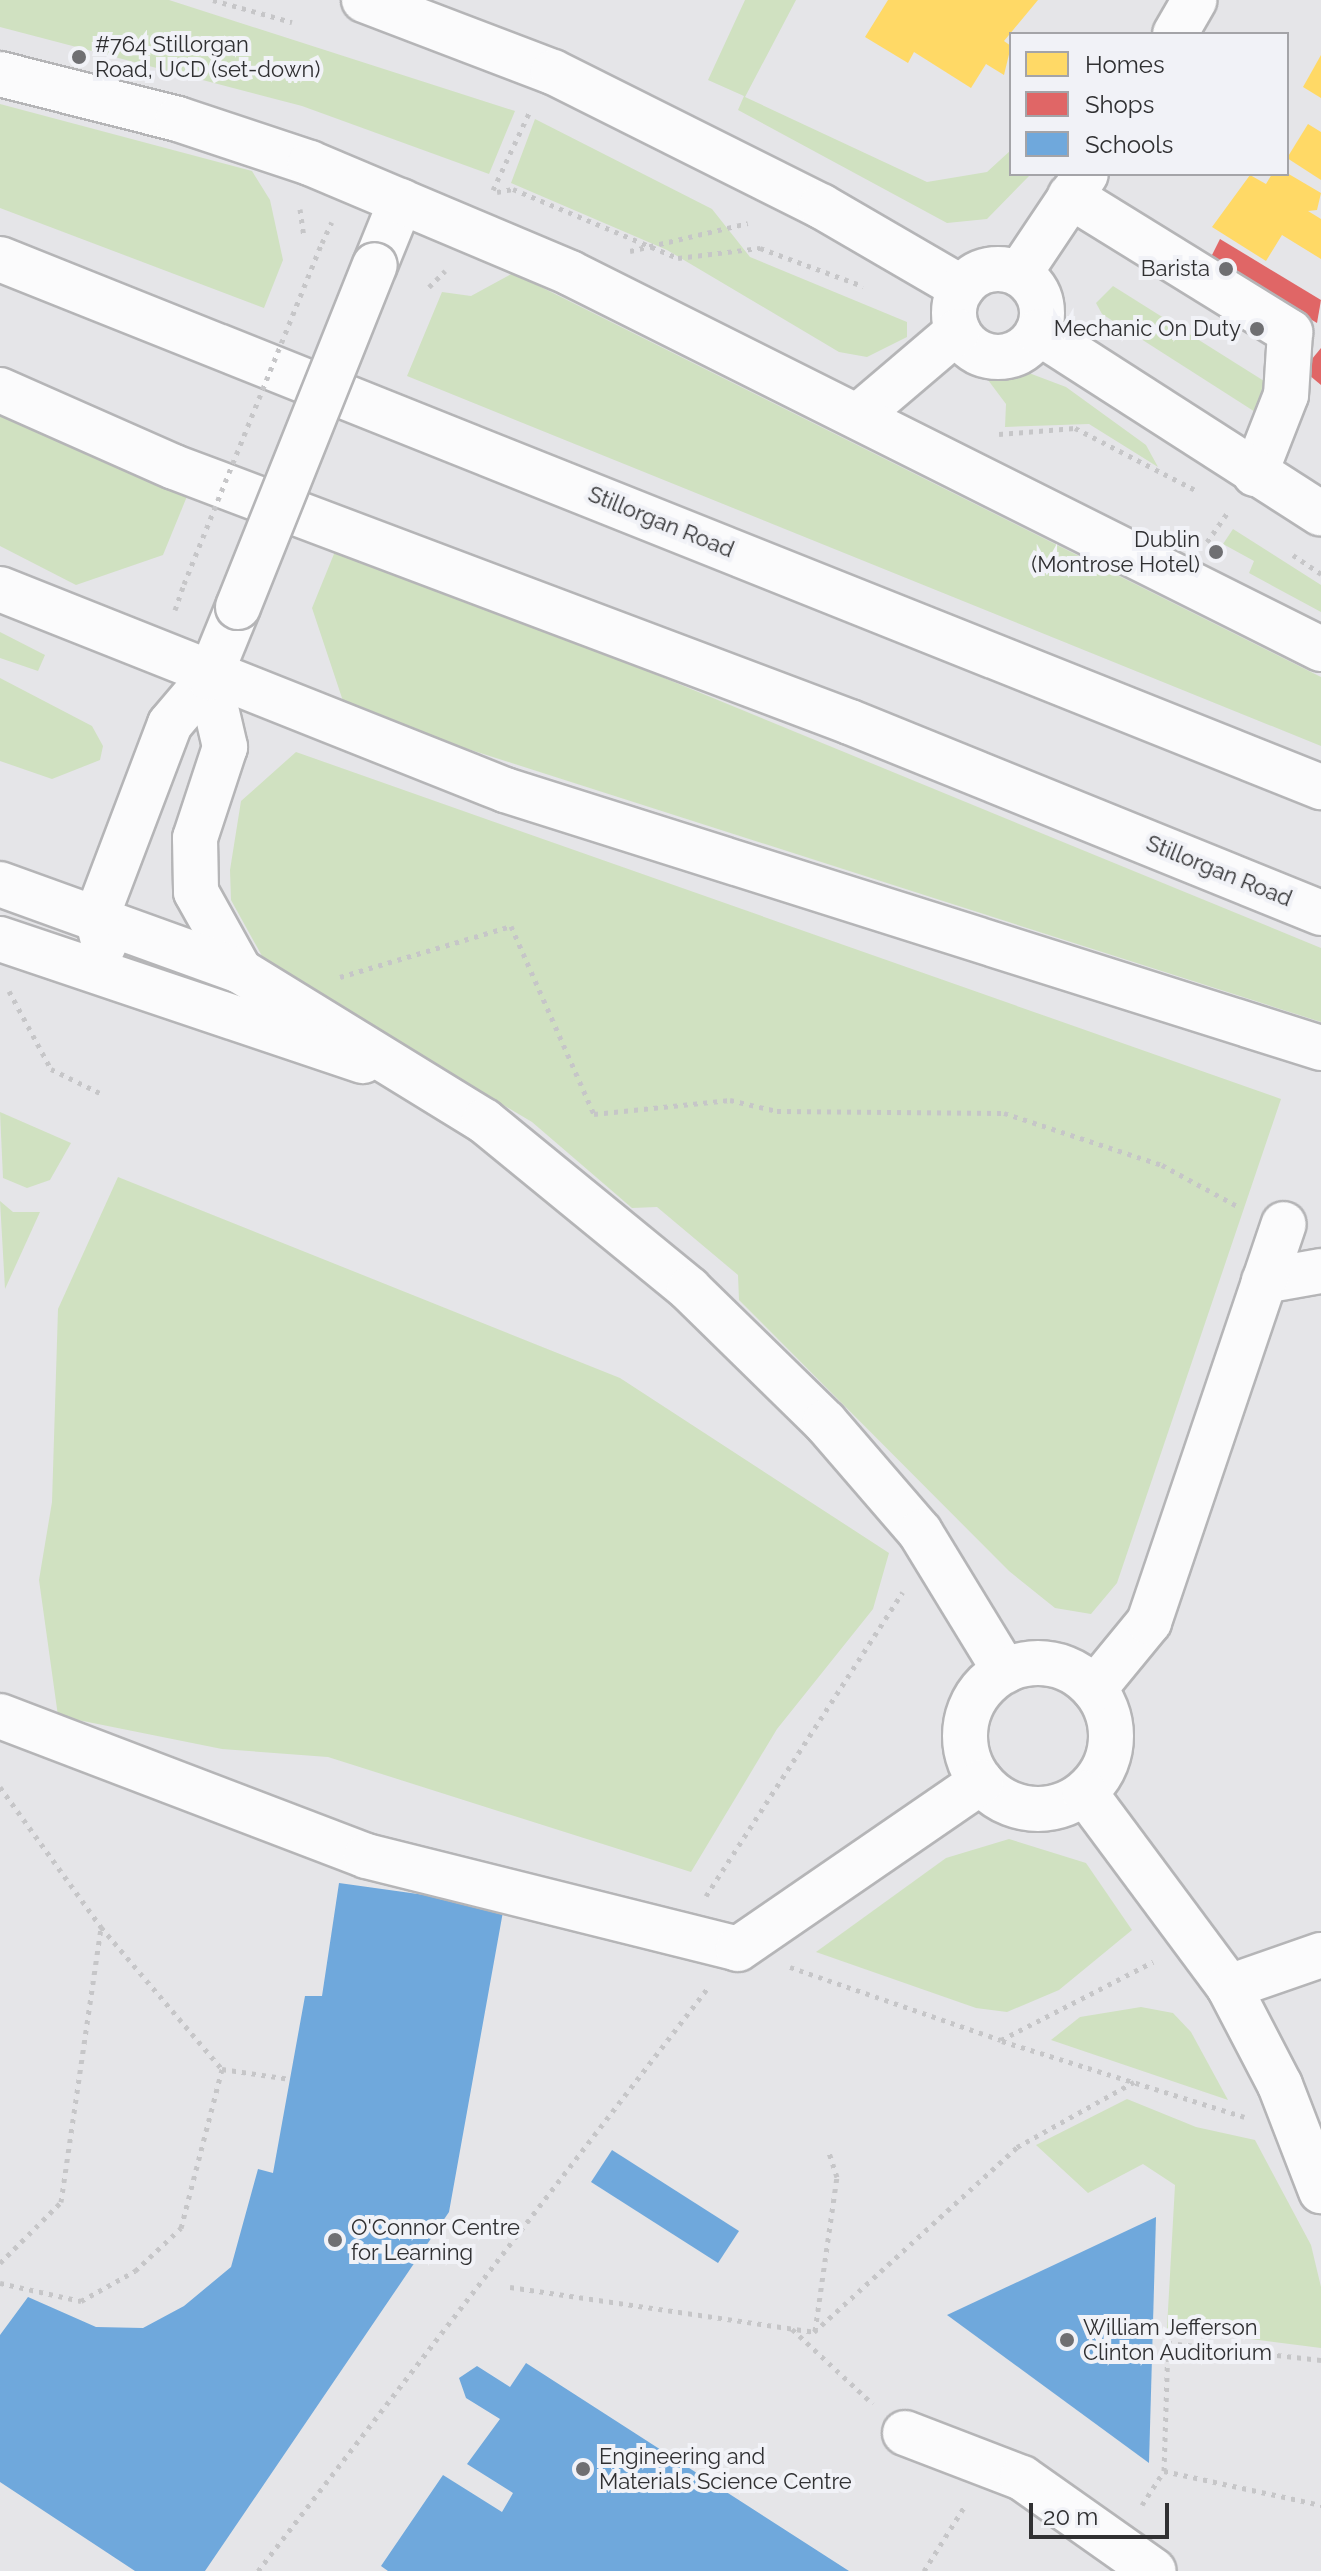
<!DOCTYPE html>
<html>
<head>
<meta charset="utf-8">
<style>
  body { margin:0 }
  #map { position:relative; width:1321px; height:2571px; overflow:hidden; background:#e5e5e8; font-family:Raleway,sans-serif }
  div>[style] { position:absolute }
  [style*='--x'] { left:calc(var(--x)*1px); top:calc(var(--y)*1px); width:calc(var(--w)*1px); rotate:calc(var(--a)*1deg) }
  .green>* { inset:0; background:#d0e1c1 }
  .homes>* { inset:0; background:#ffd966 }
  .shops>* { inset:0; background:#e06666 }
  .schools>* { inset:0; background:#6fa8dc }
  .path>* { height:5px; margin-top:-2.5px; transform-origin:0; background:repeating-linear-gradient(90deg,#c6c6c8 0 4px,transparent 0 10px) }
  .roads { filter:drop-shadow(2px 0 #b5b5b7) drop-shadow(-2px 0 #b5b5b7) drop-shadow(0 2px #b5b5b7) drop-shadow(0 -2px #b5b5b7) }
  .minor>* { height:44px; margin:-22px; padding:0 22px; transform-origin:22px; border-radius:22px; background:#fbfbfc }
  .minor>.ring { margin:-22px; padding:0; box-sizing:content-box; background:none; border:44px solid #fbfbfc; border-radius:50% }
  .major>* { height:44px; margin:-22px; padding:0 22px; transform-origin:22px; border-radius:22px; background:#fbfbfc }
  .path-bridge>* { height:5px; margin-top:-2.5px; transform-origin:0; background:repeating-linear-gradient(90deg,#c6c6c8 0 4px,transparent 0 10px) }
  .bridges { filter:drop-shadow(2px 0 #b5b5b7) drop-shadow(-2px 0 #b5b5b7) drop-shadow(0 2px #b5b5b7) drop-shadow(0 -2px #b5b5b7) }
  .minor-bridge>* { height:44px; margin:-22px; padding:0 22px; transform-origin:22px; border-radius:22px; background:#fbfbfc }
  .dots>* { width:22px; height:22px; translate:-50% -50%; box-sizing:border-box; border:4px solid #f1f2f7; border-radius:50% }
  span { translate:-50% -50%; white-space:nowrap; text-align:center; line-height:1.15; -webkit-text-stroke:8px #f1f2f7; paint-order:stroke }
  .poi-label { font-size:22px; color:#303032 }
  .left { translate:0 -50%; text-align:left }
  .right { translate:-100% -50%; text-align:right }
  .street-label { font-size:22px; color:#303032 }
  .legend { position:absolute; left:1009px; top:32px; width:280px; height:144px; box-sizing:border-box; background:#f1f2f7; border:2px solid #a4a4a8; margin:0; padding:10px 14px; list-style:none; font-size:24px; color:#303032 }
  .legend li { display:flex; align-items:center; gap:16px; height:40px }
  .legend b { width:40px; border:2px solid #a4a4a8 }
  .scale { position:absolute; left:1029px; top:2503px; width:140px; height:36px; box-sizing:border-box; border:4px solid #303032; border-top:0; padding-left:10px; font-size:24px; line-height:28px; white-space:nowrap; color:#303032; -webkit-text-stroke:6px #f1f2f7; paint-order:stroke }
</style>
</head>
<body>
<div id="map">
  <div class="green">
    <i style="clip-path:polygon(0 0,169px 0,515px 111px,489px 174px,302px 106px,0 27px)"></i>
    <i style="clip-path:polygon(745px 0,796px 0,745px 97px,927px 182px,987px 172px,1011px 150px,1011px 174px,1031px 174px,987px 219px,947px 223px,738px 110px,744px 96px,708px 80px)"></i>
    <i style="clip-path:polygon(0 104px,252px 171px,270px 200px,283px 260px,264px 308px,0 208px)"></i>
    <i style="clip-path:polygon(535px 119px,712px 209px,750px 257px,907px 322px,907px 337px,867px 357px,839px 352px,667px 250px,511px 183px)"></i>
    <i style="clip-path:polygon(513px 273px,1321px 677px,1321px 746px,407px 376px,442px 292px,471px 296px)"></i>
    <i style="clip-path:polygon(1113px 286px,1272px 386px,1263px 417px,1102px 314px,1096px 303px)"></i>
    <i style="clip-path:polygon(991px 369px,1021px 370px,1066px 387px,1146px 445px,1158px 467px,1089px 424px,1005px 427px,1006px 404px,988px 380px)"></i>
    <i style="clip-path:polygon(0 413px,190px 489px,163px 555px,76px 585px,0 546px)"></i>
    <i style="clip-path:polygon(1233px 529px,1321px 585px,1321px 612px,1249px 573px,1254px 561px,1223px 544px)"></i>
    <i style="clip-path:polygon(338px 544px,1321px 948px,1321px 1022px,346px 710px,312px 608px)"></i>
    <i style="clip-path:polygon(0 632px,45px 655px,38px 671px,0 658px)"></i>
    <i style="clip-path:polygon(0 678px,92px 726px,103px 746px,100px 760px,52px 779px,0 761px)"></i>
    <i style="clip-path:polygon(296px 752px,1281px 1099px,1117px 1583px,1091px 1614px,1055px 1608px,1009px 1571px,739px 1300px,738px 1275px,657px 1207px,632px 1208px,532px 1122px,267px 965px,231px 900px,230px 870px,241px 801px)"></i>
    <i style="clip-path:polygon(0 1112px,71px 1143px,50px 1180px,27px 1188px,3px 1178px)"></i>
    <i style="clip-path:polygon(118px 1177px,620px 1378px,889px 1553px,873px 1609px,777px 1729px,691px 1872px,328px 1757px,222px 1749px,58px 1716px,39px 1580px,52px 1502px,58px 1309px)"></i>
    <i style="clip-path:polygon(0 1201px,13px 1212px,40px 1212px,5px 1289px)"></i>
    <i style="clip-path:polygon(1009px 1839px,1086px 1863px,1132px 1930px,1059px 1990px,1007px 2012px,976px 2008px,816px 1952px,946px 1858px)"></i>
    <i style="clip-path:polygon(1141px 2007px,1173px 2013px,1191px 2032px,1228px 2100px,1051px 2040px,1080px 2017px)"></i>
    <i style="clip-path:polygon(1127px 2099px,1196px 2127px,1255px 2140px,1311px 2245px,1321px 2287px,1321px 2348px,1167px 2328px,1175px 2185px,1143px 2164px,1088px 2193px,1036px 2145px)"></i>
  </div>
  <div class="homes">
    <i style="clip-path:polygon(888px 0,1038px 0,1004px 41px,1011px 46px,1004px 75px,986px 64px,971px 88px,914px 52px,908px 63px,865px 37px)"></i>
    <i style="clip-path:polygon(1321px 55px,1321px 98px,1303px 87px)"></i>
    <i style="clip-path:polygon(1308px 124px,1321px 132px,1321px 180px,1287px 158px)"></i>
    <i style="clip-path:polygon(1287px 173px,1321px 193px,1317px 210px,1308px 211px,1321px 219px,1321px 259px,1282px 235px,1266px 261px,1212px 227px,1250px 175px,1266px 184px,1272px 174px)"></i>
  </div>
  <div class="shops">
    <i style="clip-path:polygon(1220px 239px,1321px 300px,1317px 323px,1210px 259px)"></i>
    <i style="clip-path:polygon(1321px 348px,1321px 385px,1303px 370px)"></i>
  </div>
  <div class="schools">
    <i style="clip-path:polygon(339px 1883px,504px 1906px,449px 2212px,205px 2571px,135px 2571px,0 2482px,0 2335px,28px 2297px,96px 2327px,143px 2328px,184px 2306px,231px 2267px,258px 2169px,273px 2173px,305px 1996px,322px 1996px)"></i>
    <i style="clip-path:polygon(612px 2150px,739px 2231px,718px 2263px,591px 2182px)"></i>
    <i style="clip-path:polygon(1156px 2217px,1149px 2463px,947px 2315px)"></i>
    <i style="clip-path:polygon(526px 2363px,849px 2571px,388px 2571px,381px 2566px,443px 2475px,502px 2512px,513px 2493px,467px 2464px,500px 2419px,466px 2398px,459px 2378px,477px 2366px,510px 2387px)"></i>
  </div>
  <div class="path">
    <i style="--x:213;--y:0;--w:82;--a:15.6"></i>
    <i style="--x:493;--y:190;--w:85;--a:-64.9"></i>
    <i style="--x:497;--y:192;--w:16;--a:-11"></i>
    <i style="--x:513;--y:189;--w:179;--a:22.7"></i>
    <i style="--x:678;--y:258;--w:83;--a:-7"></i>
    <i style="--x:760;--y:248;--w:110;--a:20.3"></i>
    <i style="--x:300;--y:209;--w:27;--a:82"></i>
    <i style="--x:322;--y:243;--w:23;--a:-65"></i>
    <i style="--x:630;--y:251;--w:121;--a:-13.3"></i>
    <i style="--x:429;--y:287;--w:23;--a:-45"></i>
    <i style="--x:999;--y:434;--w:76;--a:-4.5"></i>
    <i style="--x:1075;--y:428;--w:137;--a:27.3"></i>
    <i style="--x:1207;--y:542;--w:39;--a:-55"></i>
    <i style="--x:1293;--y:555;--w:34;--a:34"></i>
    <i style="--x:175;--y:610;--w:28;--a:-71"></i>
    <i style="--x:340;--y:977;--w:178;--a:-16.6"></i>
    <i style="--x:511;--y:926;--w:206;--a:66.2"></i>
    <i style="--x:594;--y:1114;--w:137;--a:-5.9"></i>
    <i style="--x:730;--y:1100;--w:48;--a:13.2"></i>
    <i style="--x:777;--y:1111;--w:227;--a:0.5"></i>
    <i style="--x:1004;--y:1113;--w:166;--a:18.2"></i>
    <i style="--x:1162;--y:1165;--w:90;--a:28.6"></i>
    <i style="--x:9;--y:991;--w:89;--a:61.7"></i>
    <i style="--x:51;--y:1069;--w:59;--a:26.1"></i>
    <i style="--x:0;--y:1787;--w:173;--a:54.2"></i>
    <i style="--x:101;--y:1927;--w:187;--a:49.6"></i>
    <i style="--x:222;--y:2069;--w:69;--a:8.4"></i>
    <i style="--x:706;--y:1896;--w:362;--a:-57.1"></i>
    <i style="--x:790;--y:1967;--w:223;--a:19.1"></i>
    <i style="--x:1001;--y:2040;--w:171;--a:-27.2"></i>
    <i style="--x:1002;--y:2041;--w:254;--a:17.4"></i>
    <i style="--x:0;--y:2263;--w:86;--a:-45"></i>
    <i style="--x:61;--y:2202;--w:277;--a:-81.7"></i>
    <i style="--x:0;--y:2283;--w:83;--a:12.5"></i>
    <i style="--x:81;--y:2301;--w:62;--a:-29.1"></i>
    <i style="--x:135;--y:2271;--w:63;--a:-43.1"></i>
    <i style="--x:181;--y:2228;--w:164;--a:-75.5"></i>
    <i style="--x:510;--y:2287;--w:307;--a:8.4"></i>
    <i style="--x:814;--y:2332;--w:275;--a:-42.3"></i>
    <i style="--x:1017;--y:2147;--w:134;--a:-29.1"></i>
    <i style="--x:792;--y:2329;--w:110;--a:42.8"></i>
    <i style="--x:815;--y:2331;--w:156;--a:-81.9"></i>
    <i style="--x:837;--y:2177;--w:28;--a:-108"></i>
    <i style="--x:1164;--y:2471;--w:161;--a:12.2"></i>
    <i style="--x:1142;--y:2505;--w:40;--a:-57.1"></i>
    <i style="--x:1164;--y:2471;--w:128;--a:-88.2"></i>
    <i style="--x:1168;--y:2343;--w:154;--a:6.3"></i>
    <i style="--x:258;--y:2571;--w:735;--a:-52.35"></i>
    <i style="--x:924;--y:2571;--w:79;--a:-57.9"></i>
  </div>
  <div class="roads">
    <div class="minor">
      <i style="--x:364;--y:0;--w:202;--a:20.9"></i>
      <i style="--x:553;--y:72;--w:300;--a:26.6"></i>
      <i style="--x:821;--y:206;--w:163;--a:30.2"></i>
      <i style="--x:1175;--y:34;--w:39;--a:-60"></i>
      <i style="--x:1070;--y:196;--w:259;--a:31.7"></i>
      <i style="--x:1290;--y:332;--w:63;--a:93.6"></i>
      <i style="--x:1286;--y:395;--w:85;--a:111.4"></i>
      <i style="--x:375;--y:265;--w:69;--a:-67.9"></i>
      <i class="ring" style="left:954px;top:269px;width:44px;height:44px"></i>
      <i style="--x:1019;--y:274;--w:120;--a:-56.2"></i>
      <i style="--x:1038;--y:332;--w:336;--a:32.7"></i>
      <i style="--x:858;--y:416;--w:131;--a:-40.4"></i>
      <i style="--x:209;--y:678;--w:71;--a:76.9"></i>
      <i style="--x:225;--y:747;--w:96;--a:108.2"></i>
      <i style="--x:195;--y:838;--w:54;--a:88.9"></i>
      <i style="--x:196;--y:892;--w:90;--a:60.9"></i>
      <i style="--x:0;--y:884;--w:255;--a:19.9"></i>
      <i style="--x:240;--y:971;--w:286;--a:31.6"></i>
      <i style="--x:484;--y:1121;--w:265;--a:39.3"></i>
      <i style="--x:689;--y:1289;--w:190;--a:44.4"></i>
      <i style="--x:825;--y:1422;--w:145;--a:49.2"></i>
      <i style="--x:920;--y:1532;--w:163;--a:58.6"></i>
      <i style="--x:0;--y:939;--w:383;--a:18.6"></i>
      <i style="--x:104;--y:945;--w:30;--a:-104"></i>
      <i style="--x:97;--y:916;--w:205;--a:-69.2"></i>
      <i style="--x:170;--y:724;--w:60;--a:-49.7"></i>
      <i style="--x:209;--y:678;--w:77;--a:-67.8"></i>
      <i style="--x:1264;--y:1281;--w:58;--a:-10"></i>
      <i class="ring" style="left:965px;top:1663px;width:102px;height:102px"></i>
      <i style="--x:1094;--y:1689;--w:87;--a:-50.6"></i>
      <i style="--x:1149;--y:1622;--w:420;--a:-71.3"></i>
      <i style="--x:0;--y:1716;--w:392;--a:20.9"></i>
      <i style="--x:366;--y:1856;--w:383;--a:14"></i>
      <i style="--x:738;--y:1949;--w:295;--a:-34.5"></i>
      <i style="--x:1085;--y:1793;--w:242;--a:53.4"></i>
      <i style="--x:1229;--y:1987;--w:110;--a:62.5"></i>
      <i style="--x:1280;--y:2085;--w:114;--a:68.9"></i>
      <i style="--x:1229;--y:1987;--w:97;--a:-19.2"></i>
      <i style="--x:905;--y:2433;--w:125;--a:21"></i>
      <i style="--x:1022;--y:2478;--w:161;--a:35.2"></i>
    </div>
    <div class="major">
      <i style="--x:0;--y:74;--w:184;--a:14.2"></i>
      <i style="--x:178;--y:119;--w:139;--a:18.4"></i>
      <i style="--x:310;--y:163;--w:282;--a:22.9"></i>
      <i style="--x:570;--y:273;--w:840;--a:26.6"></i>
      <i style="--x:0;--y:259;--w:1423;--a:21.79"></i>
      <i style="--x:0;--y:390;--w:190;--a:23.9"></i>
      <i style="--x:174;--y:467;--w:722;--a:20.67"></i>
      <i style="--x:850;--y:722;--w:508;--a:22.07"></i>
      <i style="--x:0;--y:589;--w:544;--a:21.7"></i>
      <i style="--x:505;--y:790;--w:856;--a:17.55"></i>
    </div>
  </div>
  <div class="path-bridge">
    <i style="--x:184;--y:584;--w:368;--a:-68"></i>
  </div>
  <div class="bridges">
    <div class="minor-bridge">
      <i style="--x:238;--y:607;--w:368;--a:-68.2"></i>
    </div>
  </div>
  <div class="dots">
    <i style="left:79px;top:57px;background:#6f6f72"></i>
    <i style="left:1226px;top:269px;background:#6f6f72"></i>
    <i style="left:1257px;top:329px;background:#6f6f72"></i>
    <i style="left:1216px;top:552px;background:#6f6f72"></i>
    <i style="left:335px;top:2240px;background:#6f6f72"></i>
    <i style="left:1067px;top:2340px;background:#6f6f72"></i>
    <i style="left:583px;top:2469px;background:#6f6f72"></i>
  </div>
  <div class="poi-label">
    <span class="left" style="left:95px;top:57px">#764 Stillorgan<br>Road, UCD (set-down)</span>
    <span class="right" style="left:1210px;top:269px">Barista</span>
    <span class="right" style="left:1241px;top:329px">Mechanic On Duty</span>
    <span class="right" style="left:1200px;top:552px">Dublin<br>(Montrose Hotel)</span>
    <span class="left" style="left:351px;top:2240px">O'Connor Centre<br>for Learning</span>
    <span class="left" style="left:1083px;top:2340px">William Jefferson<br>Clinton Auditorium</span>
    <span class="left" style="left:599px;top:2469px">Engineering and<br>Materials Science Centre</span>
  </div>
  <div class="street-label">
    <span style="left:661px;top:522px;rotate:22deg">Stillorgan Road</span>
    <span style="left:1219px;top:871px;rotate:22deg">Stillorgan Road</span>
  </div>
  <ul class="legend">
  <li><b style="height:22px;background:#ffd966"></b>Homes</li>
  <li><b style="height:22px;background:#e06666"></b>Shops</li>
  <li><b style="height:22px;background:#6fa8dc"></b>Schools</li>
  </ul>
  <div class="scale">20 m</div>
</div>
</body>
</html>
